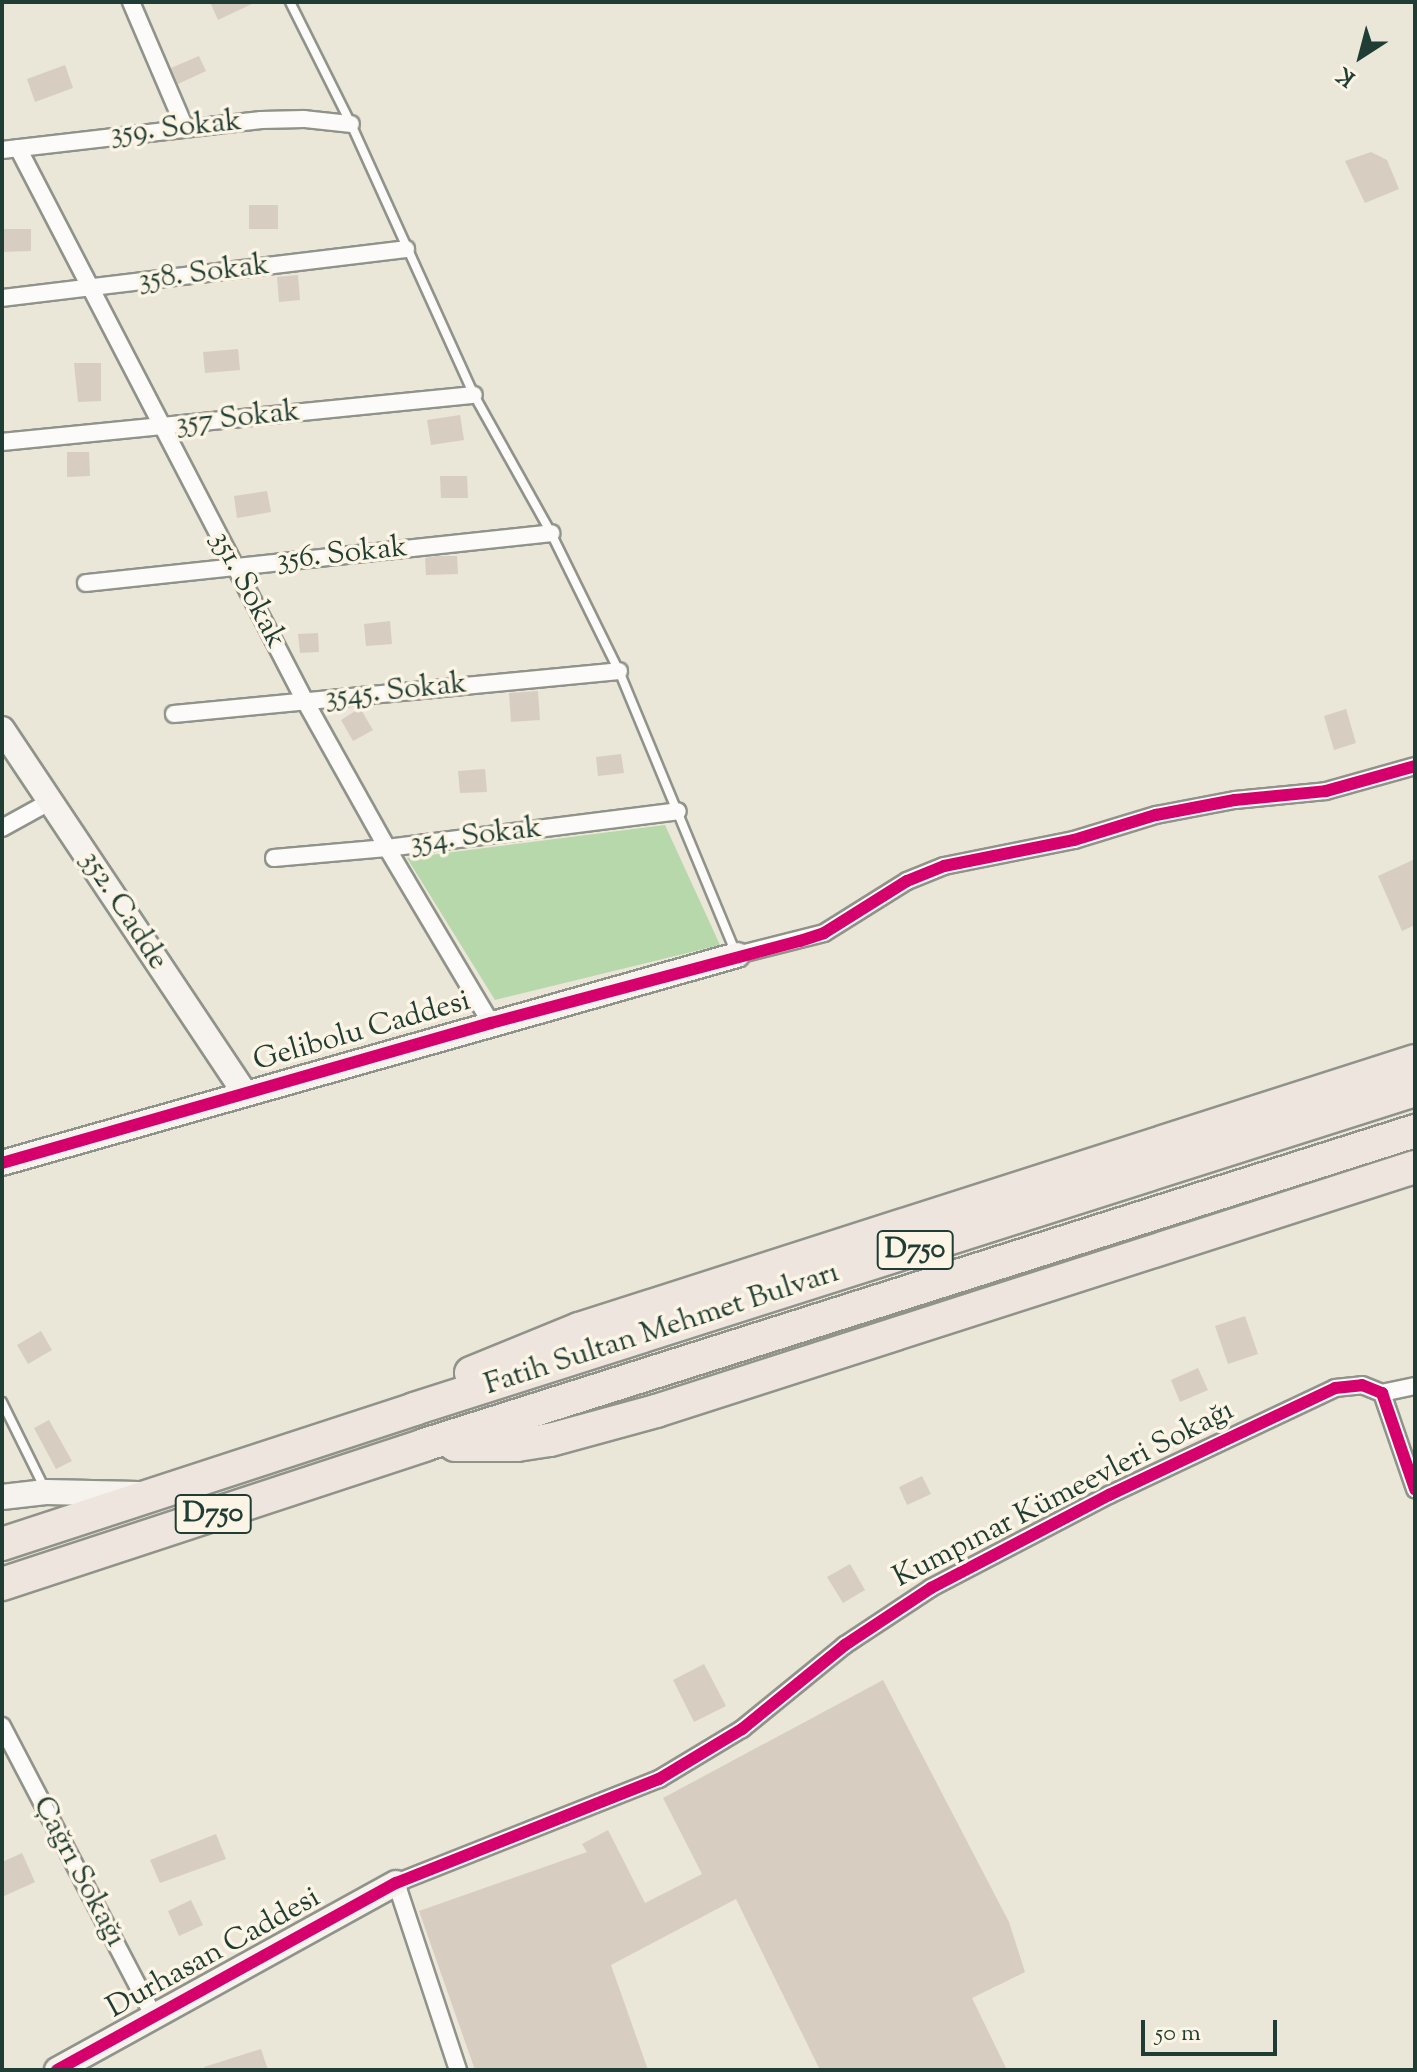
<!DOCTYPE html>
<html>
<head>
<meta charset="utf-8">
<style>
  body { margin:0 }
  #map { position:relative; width:1417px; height:2072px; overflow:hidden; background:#eae6d8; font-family:"Sorts Mill Goudy",serif }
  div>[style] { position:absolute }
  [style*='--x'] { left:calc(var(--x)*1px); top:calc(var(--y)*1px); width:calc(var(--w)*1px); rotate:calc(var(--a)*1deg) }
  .green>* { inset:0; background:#b6d8aa }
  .building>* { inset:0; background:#d7cec1 }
  .roads { filter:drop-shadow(2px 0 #90938a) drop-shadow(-2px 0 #90938a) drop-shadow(0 2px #90938a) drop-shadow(0 -2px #90938a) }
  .lane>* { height:8px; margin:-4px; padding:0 4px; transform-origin:4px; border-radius:4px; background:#fcfbf9 }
  .street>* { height:16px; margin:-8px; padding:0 8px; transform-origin:8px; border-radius:8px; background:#fcfbf9 }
  .secondary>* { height:24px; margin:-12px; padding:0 12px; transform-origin:12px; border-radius:12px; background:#f6f3ef }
  .highway>* { height:32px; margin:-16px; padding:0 16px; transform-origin:16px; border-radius:16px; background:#eee6de }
  .cycleway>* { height:12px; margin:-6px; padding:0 6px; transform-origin:6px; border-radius:6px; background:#d6006c }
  span { translate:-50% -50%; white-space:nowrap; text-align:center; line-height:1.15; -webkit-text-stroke:7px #fcf5e5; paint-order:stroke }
  .shield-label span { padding:2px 6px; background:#fcf5e5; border:2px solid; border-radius:6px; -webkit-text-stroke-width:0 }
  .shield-label { font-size:28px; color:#1f3d34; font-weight:700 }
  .street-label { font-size:30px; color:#1f3d34 }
  .frame { position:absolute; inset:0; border:4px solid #1f3d34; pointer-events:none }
  .north { position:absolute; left:1321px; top:16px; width:80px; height:80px; -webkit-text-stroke:6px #fcf5e5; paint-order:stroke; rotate:216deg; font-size:22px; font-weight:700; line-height:32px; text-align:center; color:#1f3d34 }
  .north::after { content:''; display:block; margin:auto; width:28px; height:36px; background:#1f3d34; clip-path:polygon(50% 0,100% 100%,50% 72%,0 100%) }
  .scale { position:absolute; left:1141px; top:2020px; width:136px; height:36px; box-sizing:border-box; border:4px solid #1f3d34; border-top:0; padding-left:10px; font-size:24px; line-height:28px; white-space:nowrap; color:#1f3d34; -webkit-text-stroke:6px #fcf5e5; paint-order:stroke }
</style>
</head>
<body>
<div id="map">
  <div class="green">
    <i style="clip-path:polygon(665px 825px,720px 945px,495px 1000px,407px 858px)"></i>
  </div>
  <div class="building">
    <i style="clip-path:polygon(210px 2px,256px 2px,218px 20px)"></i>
    <i style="clip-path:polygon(199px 56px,206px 71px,178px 84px,171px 68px)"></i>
    <i style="clip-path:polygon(65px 65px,73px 88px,35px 102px,27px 79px)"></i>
    <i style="clip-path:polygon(1371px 152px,1387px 160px,1399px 189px,1365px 203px,1345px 161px)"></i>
    <i style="clip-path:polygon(249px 205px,278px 205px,278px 229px,249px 229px)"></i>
    <i style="clip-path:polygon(2px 229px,31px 229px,31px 251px,2px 252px)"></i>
    <i style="clip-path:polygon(298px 275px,300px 300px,279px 302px,277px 277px)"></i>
    <i style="clip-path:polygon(238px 349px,240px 370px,205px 373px,203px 352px)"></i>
    <i style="clip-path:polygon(74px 363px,101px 363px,101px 401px,78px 402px)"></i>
    <i style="clip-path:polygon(460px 415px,464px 440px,431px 445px,427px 420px)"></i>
    <i style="clip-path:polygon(67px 452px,89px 452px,90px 476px,67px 477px)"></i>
    <i style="clip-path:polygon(440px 476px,467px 476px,468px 498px,441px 498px)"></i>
    <i style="clip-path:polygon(267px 491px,271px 512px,237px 518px,234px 496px)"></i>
    <i style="clip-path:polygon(436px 556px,457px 556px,458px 574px,426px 575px,425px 558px)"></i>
    <i style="clip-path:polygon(390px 621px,392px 644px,366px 646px,364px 624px)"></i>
    <i style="clip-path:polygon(318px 633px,319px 652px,300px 653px,298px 634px)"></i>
    <i style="clip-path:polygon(538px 691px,540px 720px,511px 722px,509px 693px)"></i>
    <i style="clip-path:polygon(360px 708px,373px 730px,353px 741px,341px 720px)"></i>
    <i style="clip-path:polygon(1346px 709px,1356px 743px,1334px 750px,1324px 716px)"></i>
    <i style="clip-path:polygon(621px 754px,624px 773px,598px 776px,596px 757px)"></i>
    <i style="clip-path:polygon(485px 769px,487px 792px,460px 793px,458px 771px)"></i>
    <i style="clip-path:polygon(1415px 859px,1415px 925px,1402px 931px,1378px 876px)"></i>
    <i style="clip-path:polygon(1245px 1316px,1258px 1354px,1228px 1364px,1215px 1326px)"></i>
    <i style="clip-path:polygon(41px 1331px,52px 1350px,28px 1364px,17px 1345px)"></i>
    <i style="clip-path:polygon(1198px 1368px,1208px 1390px,1180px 1402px,1171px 1380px)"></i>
    <i style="clip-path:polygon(49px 1420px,72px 1461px,56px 1469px,34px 1428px)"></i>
    <i style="clip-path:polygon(922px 1476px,931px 1494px,907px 1505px,899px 1487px)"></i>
    <i style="clip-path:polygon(850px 1564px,865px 1590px,843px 1603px,827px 1577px)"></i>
    <i style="clip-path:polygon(704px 1664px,726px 1706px,694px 1722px,673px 1680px)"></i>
    <i style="clip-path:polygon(883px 1680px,1009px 1922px,1025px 1972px,972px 1998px,1007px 2070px,820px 2070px,736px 1899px,611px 1965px,648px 2070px,475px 2070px,419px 1911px,587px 1852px,582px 1844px,608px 1830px,645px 1903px,702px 1874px,663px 1798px)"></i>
    <i style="clip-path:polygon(216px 1834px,226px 1859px,160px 1883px,150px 1860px)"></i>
    <i style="clip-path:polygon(22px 1853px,35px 1882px,2px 1897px,2px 1862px)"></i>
    <i style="clip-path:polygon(191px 1900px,203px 1925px,179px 1936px,168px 1911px)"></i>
    <i style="clip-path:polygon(261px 2049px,268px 2070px,205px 2070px,204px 2067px)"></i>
  </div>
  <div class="roads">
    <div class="lane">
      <i style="--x:290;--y:2;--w:136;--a:63.4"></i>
      <i style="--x:351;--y:124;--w:298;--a:65.6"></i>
      <i style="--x:474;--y:395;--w:158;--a:60.8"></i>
      <i style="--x:551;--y:533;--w:154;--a:63.8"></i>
      <i style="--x:619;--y:671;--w:303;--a:67.5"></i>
      <i style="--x:2;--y:1402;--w:95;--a:63.7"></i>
    </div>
    <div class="street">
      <i style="--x:131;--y:2;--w:137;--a:66.8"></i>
      <i style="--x:18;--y:148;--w:623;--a:62.57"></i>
      <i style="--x:305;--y:701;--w:168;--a:60.8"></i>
      <i style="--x:387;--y:848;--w:204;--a:59.3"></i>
      <i style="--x:2;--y:150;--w:261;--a:-6.6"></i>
      <i style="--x:261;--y:120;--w:43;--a:-1.3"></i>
      <i style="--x:304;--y:119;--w:47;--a:6.1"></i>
      <i style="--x:2;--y:298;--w:407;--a:-6.9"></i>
      <i style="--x:2;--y:442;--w:474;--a:-5.7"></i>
      <i style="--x:86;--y:583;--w:468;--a:-6.1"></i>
      <i style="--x:174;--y:714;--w:447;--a:-5.5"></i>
      <i style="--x:2;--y:828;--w:56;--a:-28.9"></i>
      <i style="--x:274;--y:858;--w:113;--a:-5.1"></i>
      <i style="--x:387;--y:848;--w:293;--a:-7.2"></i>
      <i style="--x:737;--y:955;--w:90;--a:-14.2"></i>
      <i style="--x:824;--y:933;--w:98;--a:-32.1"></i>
      <i style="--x:907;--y:881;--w:40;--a:-22"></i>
      <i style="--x:944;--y:866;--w:133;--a:-11.3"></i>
      <i style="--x:1074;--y:840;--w:86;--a:-17"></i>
      <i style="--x:1156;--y:815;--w:80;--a:-10.8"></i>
      <i style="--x:1235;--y:800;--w:91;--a:-5.6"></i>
      <i style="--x:1326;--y:791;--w:92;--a:-15.7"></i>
      <i style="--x:1382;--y:1393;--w:34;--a:-12"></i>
      <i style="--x:2;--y:1726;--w:328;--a:62.4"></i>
      <i style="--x:458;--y:2070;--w:197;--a:-108.3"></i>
      <i style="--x:396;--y:1883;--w:283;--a:-21.6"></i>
      <i style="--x:659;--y:1779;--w:97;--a:-31.1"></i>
      <i style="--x:742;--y:1729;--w:133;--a:-39.2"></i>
      <i style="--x:845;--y:1645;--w:103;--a:-33.5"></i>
      <i style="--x:931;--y:1588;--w:201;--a:-27.6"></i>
      <i style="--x:1109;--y:1495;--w:250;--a:-25.3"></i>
      <i style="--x:1335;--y:1388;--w:27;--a:-6"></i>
      <i style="--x:1362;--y:1385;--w:22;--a:22"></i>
      <i style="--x:1382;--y:1393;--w:102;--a:71"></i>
    </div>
    <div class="secondary">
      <i style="--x:2;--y:729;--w:436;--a:56.3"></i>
      <i style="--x:2;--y:1163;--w:764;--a:-15.8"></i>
      <i style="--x:2;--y:1497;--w:44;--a:-6.5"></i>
      <i style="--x:46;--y:1492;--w:93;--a:1.2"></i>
      <i style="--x:57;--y:2070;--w:387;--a:-28.9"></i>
    </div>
    <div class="highway">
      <i style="--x:471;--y:1373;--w:117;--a:-22.2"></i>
      <i style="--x:579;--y:1329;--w:878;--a:-17.77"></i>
      <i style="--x:455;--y:1445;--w:62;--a:0"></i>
      <i style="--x:517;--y:1445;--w:33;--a:-9"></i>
      <i style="--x:550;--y:1440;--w:110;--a:-15.3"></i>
      <i style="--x:656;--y:1411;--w:797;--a:-17.82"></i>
      <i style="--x:2;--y:1544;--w:434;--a:-18.1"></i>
      <i style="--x:414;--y:1409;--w:1051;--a:-17.68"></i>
      <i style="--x:2;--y:1584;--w:444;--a:-18.2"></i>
      <i style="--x:424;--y:1445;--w:1040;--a:-17.58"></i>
    </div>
  </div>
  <div class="cycleway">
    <i style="--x:2;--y:1163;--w:509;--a:-15.98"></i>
    <i style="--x:491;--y:1023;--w:320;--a:-14.9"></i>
    <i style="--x:800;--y:941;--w:25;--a:-18"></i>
    <i style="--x:824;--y:933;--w:98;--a:-32.1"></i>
    <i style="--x:907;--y:881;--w:40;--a:-22"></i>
    <i style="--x:944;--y:866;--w:133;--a:-11.3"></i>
    <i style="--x:1074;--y:840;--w:86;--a:-17"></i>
    <i style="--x:1156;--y:815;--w:80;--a:-10.8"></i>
    <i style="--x:1235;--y:800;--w:91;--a:-5.6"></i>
    <i style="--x:1326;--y:791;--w:92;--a:-15.7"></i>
    <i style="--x:57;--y:2070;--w:387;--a:-28.9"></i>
    <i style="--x:396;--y:1883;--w:283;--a:-21.6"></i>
    <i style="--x:659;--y:1779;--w:97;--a:-31.1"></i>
    <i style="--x:742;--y:1729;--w:133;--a:-39.2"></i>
    <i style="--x:845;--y:1645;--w:103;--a:-33.5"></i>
    <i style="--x:931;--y:1588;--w:201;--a:-27.6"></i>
    <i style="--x:1109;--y:1495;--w:250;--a:-25.3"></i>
    <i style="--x:1335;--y:1388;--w:27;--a:-6"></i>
    <i style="--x:1362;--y:1385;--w:22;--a:22"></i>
    <i style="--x:1382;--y:1393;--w:102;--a:71"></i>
  </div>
  <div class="shield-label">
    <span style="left:915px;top:1250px">D750</span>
    <span style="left:213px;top:1514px">D750</span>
  </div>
  <div class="street-label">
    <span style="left:176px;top:129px;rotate:-6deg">359. Sokak</span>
    <span style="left:204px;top:274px;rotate:-7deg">358. Sokak</span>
    <span style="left:238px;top:419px;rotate:-6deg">357 Sokak</span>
    <span style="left:342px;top:555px;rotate:-6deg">356. Sokak</span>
    <span style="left:247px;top:590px;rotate:62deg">351. Sokak</span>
    <span style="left:396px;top:692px;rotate:-6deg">3545. Sokak</span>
    <span style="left:476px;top:837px;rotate:-7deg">354. Sokak</span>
    <span style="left:123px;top:911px;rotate:57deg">352. Cadde</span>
    <span style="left:362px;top:1032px;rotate:-16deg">Gelibolu Caddesi</span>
    <span style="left:662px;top:1330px;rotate:-18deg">Fatih Sultan Mehmet Bulvarı</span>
    <span style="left:1064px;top:1495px;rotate:-27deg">Kumpınar Kümeevleri Sokağı</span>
    <span style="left:78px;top:1872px;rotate:62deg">Çağrı Sokağı</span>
    <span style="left:214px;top:1954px;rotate:-29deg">Durhasan Caddesi</span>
  </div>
  <div class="frame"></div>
  <div class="north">K</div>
  <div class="scale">50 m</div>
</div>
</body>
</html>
